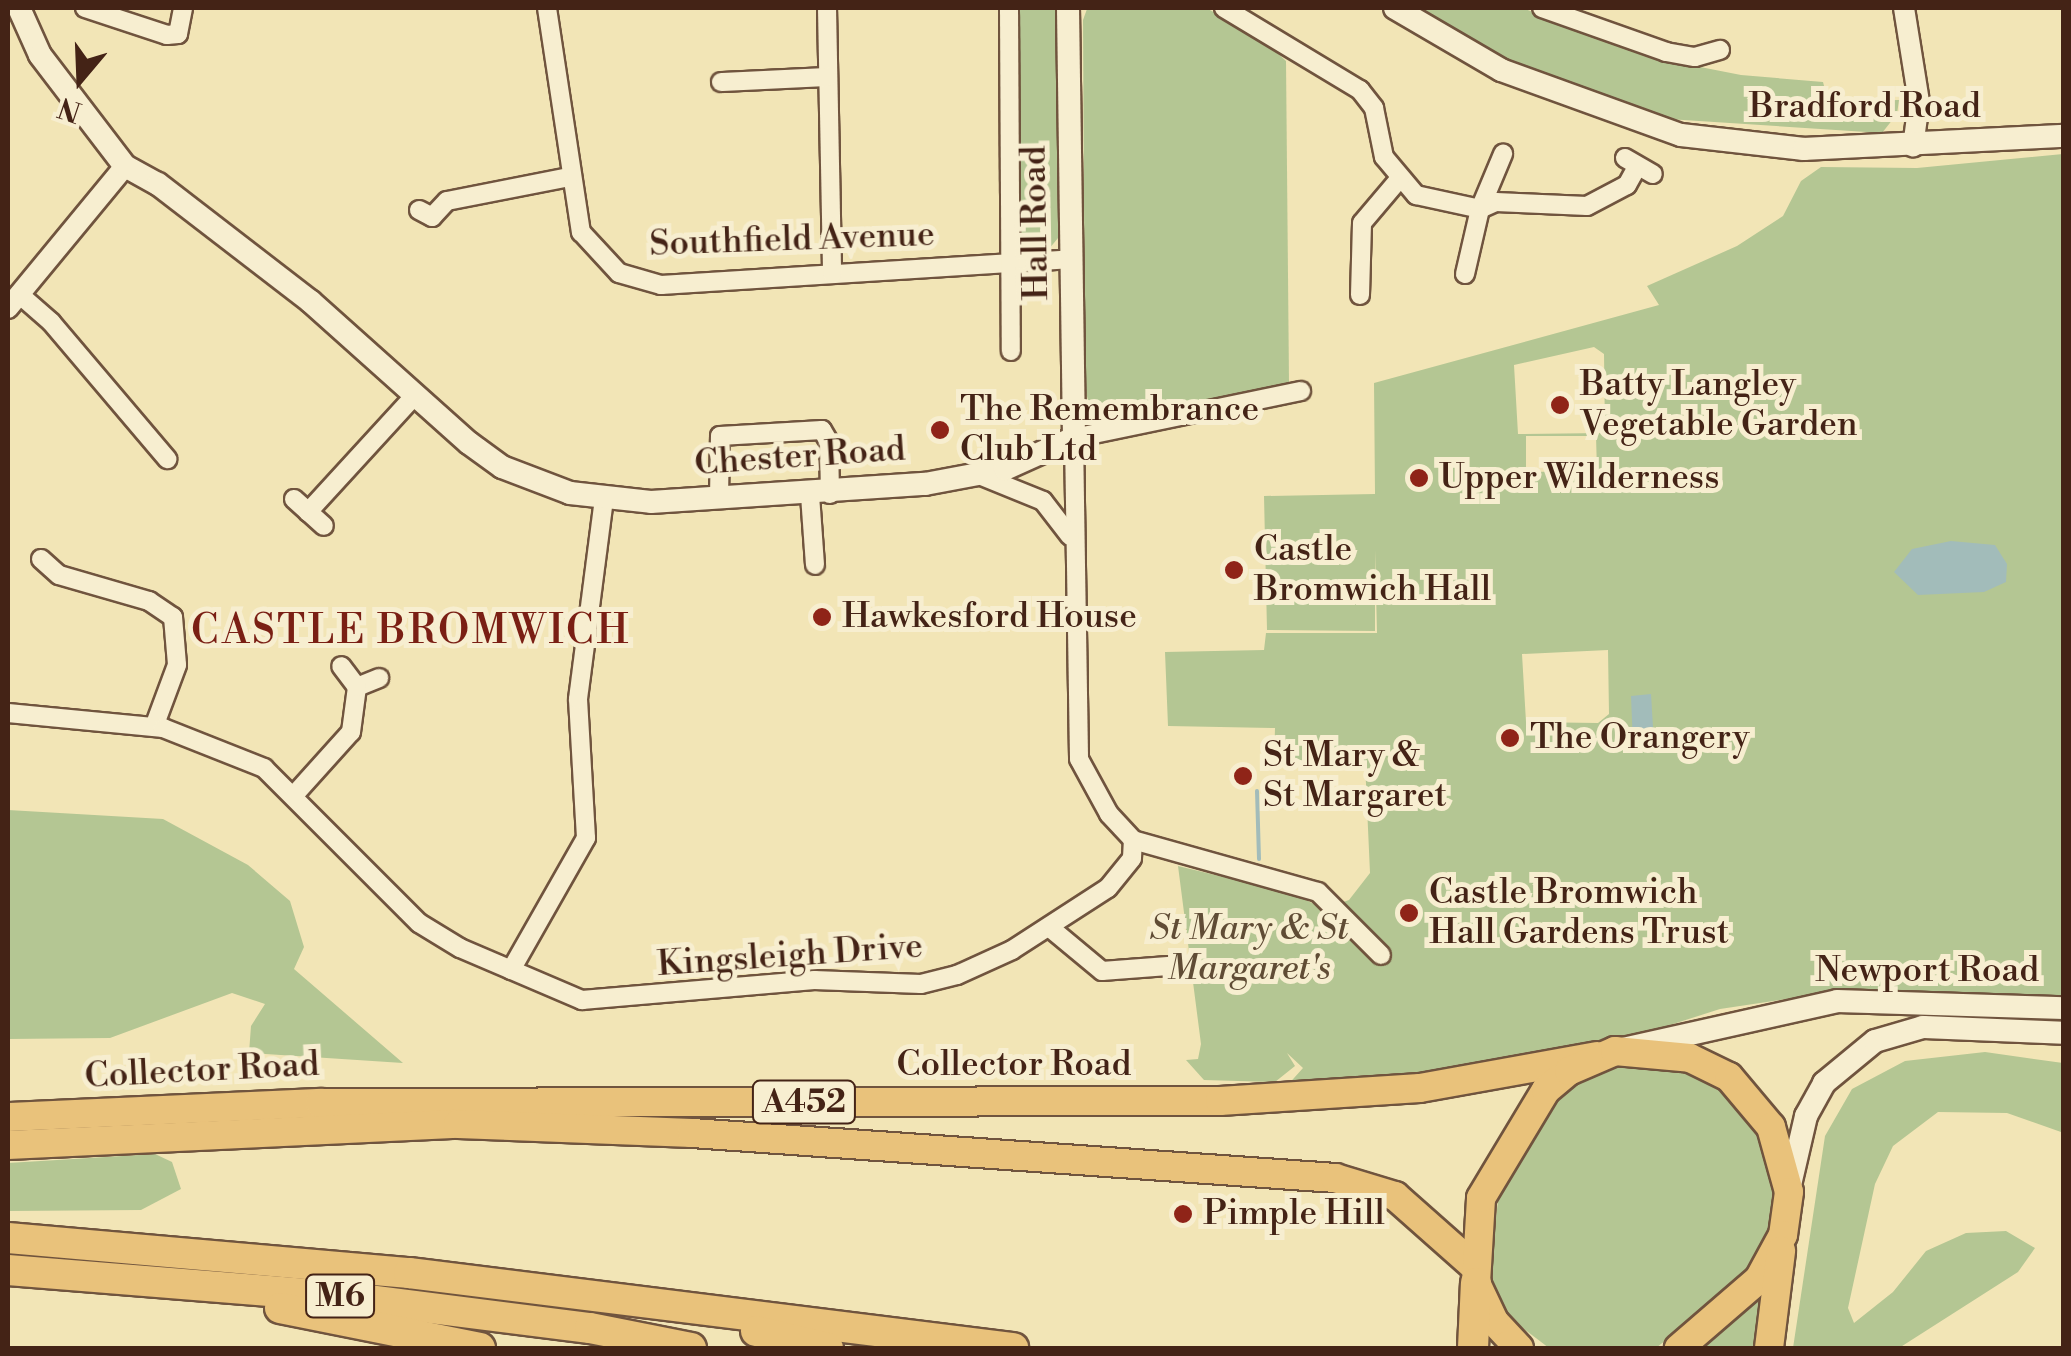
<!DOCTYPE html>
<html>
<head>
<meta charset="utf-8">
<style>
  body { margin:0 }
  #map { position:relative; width:2071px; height:1356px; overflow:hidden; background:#f2e5b6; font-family:"Libre Bodoni",serif }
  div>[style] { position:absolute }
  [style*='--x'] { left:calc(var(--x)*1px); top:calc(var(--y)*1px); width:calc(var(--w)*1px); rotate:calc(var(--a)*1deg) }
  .green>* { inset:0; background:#b4c693 }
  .water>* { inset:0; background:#a2bcba }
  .stream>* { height:4px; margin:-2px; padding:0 2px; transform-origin:2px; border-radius:2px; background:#a2bcba }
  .roads { filter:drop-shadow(2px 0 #70543e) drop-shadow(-2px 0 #70543e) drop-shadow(0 2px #70543e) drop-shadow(0 -2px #70543e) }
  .minor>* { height:18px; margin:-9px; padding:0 9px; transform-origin:9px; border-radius:9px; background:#f7eed0 }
  .tertiary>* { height:20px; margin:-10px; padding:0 10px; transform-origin:10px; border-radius:10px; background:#f7eed0 }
  .secondary>* { height:22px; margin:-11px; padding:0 11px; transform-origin:11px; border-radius:11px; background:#f7eed0 }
  .trunk>* { height:28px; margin:-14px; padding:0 14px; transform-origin:14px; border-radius:14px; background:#e9c27b }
  .motorway>* { height:30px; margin:-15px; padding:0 15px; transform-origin:15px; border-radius:15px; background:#e9c27b }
  .dots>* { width:28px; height:28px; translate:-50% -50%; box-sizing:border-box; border:5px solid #f7eed0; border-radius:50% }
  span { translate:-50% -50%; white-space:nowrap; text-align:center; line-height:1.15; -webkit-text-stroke:10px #f7eed0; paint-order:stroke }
  .shield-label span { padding:2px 8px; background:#f7eed0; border:2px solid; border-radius:8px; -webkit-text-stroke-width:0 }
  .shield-label { font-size:32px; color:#442316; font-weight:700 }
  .street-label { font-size:35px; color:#442316 }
  .poi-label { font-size:35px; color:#442316 }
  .left { translate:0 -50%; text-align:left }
  .park-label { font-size:35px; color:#604c35; font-style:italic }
  .quarter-label { font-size:40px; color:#7a1f14; letter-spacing:2.5px }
  .frame { position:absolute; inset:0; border:10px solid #442316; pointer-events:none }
  .north { position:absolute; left:30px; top:30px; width:100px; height:100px; -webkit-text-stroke:8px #f7eed0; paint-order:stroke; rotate:199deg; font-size:28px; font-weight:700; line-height:40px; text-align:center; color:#442316 }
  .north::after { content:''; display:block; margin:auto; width:35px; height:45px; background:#442316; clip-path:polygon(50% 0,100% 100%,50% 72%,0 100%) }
</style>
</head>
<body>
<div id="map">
  <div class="green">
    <i style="clip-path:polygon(1016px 8px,1058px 8px,1058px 238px,1049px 249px,1019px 244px)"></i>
    <i style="clip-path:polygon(1095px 8px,1206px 8px,1259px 36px,1286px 61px,1289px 382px,1127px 421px,1093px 421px,1085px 388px,1083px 20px,1087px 9px)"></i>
    <i style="clip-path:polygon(1418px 8px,1523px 8px,1644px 56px,1741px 75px,1823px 82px,1828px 101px,1899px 100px,1897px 114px,1882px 133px,1668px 119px,1519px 66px)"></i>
    <i style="clip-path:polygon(evenodd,2063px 154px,2063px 1000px,1833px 992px,1720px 1009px,1620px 1041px,1373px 1086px,1285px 1088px,1303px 1068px,1287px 1053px,1295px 1066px,1275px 1082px,1204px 1080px,1186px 1060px,1198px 1059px,1201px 1044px,1178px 866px,1294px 894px,1324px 909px,1349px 900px,1370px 873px,1365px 762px,1274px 762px,1275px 728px,1168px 726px,1165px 652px,1264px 650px,1266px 633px,1377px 633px,1375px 550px,1375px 631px,1267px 630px,1264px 496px,1375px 494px,1374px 383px,1659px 305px,1647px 286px,1737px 246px,1783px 216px,1801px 181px,1821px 167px,1917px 168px,2063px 154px,1594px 347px,1604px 354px,1605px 433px,1518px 434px,1514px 365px,1594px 347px,2063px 154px,1526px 436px,1596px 436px,1597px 471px,1526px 472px,1526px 436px,2063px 154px,1608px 650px,1609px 714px,1598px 723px,1526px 722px,1522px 654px,1608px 650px)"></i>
    <i style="clip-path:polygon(8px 810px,163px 819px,248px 865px,290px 901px,304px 947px,294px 969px,403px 1063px,249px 1053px,251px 1026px,265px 1004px,232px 993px,110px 1038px,8px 1039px)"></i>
    <i style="clip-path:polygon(1985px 1052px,2063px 1063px,2063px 1141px,2061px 1132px,2007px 1113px,1938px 1112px,1893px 1146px,1875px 1184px,1848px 1308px,1854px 1323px,1893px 1292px,1926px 1251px,1966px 1233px,2006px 1231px,2035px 1248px,2018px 1272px,1899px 1348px,1793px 1348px,1825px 1136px,1852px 1089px,1905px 1061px)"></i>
    <i style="clip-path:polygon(1652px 1064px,1705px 1078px,1732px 1097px,1765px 1141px,1773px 1190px,1770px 1234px,1744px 1278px,1656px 1348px,1549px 1348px,1508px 1317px,1488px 1278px,1500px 1186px,1541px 1119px,1576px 1082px,1616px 1065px)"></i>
    <i style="clip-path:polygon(155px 1154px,172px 1162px,181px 1189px,141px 1210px,8px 1211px,8px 1163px)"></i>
    <i style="clip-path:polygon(1764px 1286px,1758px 1348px,1692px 1348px)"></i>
  </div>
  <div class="water">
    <i style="clip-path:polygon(1951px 541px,1995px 545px,2007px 564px,2006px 582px,1984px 592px,1918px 595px,1894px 572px,1912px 549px)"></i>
    <i style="clip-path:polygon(1651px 694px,1654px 744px,1633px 745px,1631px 696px)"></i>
  </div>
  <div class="stream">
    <i style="--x:1257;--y:791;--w:68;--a:88.3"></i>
  </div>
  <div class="roads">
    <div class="minor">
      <i style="--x:85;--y:8;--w:86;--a:18.2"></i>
      <i style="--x:167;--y:35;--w:11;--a:-5"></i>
      <i style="--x:178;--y:34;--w:26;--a:-79"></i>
      <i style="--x:547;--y:8;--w:227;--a:81.4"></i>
      <i style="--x:581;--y:232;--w:56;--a:47.2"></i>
      <i style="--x:619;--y:273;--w:44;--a:15.9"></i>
      <i style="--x:661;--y:285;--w:412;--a:-3.6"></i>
      <i style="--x:827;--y:8;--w:266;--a:88.9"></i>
      <i style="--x:1009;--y:8;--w:343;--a:89.7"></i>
      <i style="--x:1224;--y:8;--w:159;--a:31.1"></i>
      <i style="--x:1360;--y:90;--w:23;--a:52"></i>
      <i style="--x:1374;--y:108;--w:50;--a:78.5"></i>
      <i style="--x:1384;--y:157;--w:50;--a:49.9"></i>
      <i style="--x:1416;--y:195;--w:66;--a:12.3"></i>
      <i style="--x:1480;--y:209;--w:17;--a:-24"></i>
      <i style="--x:1496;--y:202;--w:91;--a:2.5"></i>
      <i style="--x:1587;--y:206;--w:45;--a:-27.7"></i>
      <i style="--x:1627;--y:185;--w:21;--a:-61"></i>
      <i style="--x:1542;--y:8;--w:132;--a:19.5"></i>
      <i style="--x:1666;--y:52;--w:29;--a:10"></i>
      <i style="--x:1695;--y:57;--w:26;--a:-16"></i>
      <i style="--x:721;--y:82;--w:107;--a:-2.7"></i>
      <i style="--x:1625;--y:158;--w:32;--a:30"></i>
      <i style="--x:419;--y:210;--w:15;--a:28"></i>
      <i style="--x:432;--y:217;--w:22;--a:-47"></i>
      <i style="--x:447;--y:201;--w:124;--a:-11.1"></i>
      <i style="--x:1465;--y:274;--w:67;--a:-77"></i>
      <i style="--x:1480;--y:209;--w:60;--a:-67.3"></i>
      <i style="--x:19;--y:294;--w:43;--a:41.2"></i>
      <i style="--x:51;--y:322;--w:180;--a:49.7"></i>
      <i style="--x:1360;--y:295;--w:72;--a:-88.4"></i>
      <i style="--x:1362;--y:223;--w:59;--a:-49.8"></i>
      <i style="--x:1301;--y:391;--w:232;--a:168.3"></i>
      <i style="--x:1074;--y:438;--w:321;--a:89.1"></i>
      <i style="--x:1079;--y:759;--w:63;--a:61.4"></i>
      <i style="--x:1109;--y:814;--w:35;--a:47"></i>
      <i style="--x:1133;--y:840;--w:192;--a:15.7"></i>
      <i style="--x:1318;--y:892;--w:89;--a:45"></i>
      <i style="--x:979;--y:475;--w:69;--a:22.1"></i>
      <i style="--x:1043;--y:501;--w:44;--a:52.4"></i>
      <i style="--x:810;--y:495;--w:70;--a:85.9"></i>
      <i style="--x:294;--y:499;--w:40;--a:42"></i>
      <i style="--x:719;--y:499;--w:63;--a:-89.1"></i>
      <i style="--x:720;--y:436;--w:102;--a:-3.4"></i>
      <i style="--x:822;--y:430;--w:14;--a:60"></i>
      <i style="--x:829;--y:442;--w:52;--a:88.9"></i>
      <i style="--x:308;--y:512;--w:160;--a:-47.5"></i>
      <i style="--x:41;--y:559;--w:24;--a:42"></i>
      <i style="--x:59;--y:575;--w:94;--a:16.1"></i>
      <i style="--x:149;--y:601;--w:29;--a:34"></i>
      <i style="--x:173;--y:617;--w:48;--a:85.2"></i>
      <i style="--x:177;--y:665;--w:66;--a:110.4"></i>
      <i style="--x:357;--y:687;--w:24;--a:-22"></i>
      <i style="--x:8;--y:713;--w:156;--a:5.5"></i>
      <i style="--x:163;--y:728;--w:109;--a:21.6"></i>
      <i style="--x:264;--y:768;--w:219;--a:45"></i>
      <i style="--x:419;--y:923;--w:48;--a:31.4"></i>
      <i style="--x:460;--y:948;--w:133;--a:23.1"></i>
      <i style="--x:582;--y:1000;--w:233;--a:-4.9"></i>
      <i style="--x:814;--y:980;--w:107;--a:2.1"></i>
      <i style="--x:921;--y:984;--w:37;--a:-14"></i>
      <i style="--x:957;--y:975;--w:60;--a:-24.4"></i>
      <i style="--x:1012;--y:950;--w:114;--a:-32.9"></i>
      <i style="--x:1108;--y:888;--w:38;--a:-51"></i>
      <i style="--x:1132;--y:858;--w:18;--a:-87"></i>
      <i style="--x:296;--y:793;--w:82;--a:-48"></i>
      <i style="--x:351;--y:732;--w:45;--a:-82.4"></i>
      <i style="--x:357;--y:687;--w:26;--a:-127"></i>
      <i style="--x:1049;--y:927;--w:69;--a:39.7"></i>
      <i style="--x:1102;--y:971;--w:66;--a:-4.3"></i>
      <i style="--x:511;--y:970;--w:152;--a:-60.4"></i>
      <i style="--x:586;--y:838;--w:139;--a:-93.3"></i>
      <i style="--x:578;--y:699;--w:202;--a:-82.6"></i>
    </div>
    <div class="tertiary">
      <i style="--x:1904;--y:8;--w:95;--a:80.9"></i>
      <i style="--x:1919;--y:102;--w:45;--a:97.6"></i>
      <i style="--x:8;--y:308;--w:184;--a:-50.5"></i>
    </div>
    <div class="secondary">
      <i style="--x:19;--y:8;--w:51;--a:65.9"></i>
      <i style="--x:40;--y:55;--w:140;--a:52.6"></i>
      <i style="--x:125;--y:166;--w:38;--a:29"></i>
      <i style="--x:158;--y:184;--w:192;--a:37.6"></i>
      <i style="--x:310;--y:301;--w:213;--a:41.8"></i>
      <i style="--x:469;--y:443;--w:41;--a:36"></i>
      <i style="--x:502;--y:467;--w:73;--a:20.9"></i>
      <i style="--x:570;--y:493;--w:81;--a:6.3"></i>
      <i style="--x:651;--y:502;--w:275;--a:-3.8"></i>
      <i style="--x:925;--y:484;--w:81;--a:-10.6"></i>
      <i style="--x:1005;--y:469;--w:76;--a:-24.2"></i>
      <i style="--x:1074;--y:438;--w:430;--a:-90.8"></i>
      <i style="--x:1395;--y:8;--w:123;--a:30.3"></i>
      <i style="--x:1501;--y:70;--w:191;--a:19.9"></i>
      <i style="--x:1681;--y:135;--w:124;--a:6.5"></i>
      <i style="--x:1804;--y:149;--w:260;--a:-2.9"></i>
      <i style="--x:1623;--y:1049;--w:219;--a:-12.6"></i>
      <i style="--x:1837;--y:1001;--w:227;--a:1.8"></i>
      <i style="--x:1790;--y:1185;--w:71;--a:-76.9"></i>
      <i style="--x:1806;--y:1116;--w:38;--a:-61"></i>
      <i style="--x:1824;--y:1083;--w:66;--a:-39.5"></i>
      <i style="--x:1875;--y:1041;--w:50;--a:-16.3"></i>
      <i style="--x:1923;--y:1027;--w:141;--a:2.4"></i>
    </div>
    <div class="trunk">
      <i style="--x:8;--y:1117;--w:312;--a:-2.6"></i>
      <i style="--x:320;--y:1103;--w:900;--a:-0.13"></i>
      <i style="--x:1220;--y:1101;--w:200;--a:-3.7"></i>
      <i style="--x:1420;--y:1088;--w:180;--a:-10.2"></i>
      <i style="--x:8;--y:1145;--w:450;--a:-2.7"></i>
      <i style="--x:458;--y:1124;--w:234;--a:2.2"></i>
      <i style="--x:692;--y:1133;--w:645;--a:4"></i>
      <i style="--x:1335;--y:1178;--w:63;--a:16.7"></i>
      <i style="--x:1395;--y:1196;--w:104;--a:41.5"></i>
      <i style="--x:1519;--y:1348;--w:37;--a:-133"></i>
      <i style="--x:1494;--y:1321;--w:42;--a:-115.3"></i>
      <i style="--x:1476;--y:1283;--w:85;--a:-86.6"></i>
      <i style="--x:1481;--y:1198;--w:126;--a:-59"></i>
      <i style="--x:1546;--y:1090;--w:30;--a:-40"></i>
      <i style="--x:1569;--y:1071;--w:50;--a:-23.5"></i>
      <i style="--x:1615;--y:1051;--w:75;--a:5.3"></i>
      <i style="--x:1690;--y:1058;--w:43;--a:26"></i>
      <i style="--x:1729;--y:1077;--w:65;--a:50"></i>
      <i style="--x:1771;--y:1127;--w:67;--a:74.5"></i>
      <i style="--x:1789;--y:1192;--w:43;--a:97.9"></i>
      <i style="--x:1783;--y:1235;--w:50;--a:118.6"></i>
      <i style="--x:1759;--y:1279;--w:106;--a:139.2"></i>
      <i style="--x:1769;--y:1348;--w:98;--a:-82.9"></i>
    </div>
    <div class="motorway">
      <i style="--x:8;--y:1238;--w:403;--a:5"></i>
      <i style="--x:409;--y:1273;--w:609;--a:7.08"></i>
      <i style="--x:8;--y:1270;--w:337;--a:4.6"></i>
      <i style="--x:344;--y:1297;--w:248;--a:7.2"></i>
      <i style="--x:590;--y:1328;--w:103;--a:11.2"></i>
      <i style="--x:280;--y:1308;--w:204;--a:11.3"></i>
      <i style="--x:756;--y:1331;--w:74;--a:13.3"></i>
      <i style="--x:1473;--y:1348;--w:65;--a:-87.4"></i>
    </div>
  </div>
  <div class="dots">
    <i style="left:1560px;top:405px;background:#8f2418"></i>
    <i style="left:940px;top:430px;background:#8f2418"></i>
    <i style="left:1419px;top:478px;background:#8f2418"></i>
    <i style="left:1234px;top:570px;background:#8f2418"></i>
    <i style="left:822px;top:617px;background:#8f2418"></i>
    <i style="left:1510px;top:738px;background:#8f2418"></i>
    <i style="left:1243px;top:776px;background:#8f2418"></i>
    <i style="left:1409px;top:913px;background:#8f2418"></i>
    <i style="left:1183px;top:1214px;background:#8f2418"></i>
  </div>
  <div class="shield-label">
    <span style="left:804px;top:1102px">A452</span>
    <span style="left:340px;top:1296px">M6</span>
  </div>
  <div class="street-label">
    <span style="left:1865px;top:107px">Bradford Road</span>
    <span style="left:1036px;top:223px;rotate:-91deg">Hall Road</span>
    <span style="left:792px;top:240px;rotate:-2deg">Southfield Avenue</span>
    <span style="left:800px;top:457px;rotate:-4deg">Chester Road</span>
    <span style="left:790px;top:956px;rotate:-4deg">Kingsleigh Drive</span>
    <span style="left:1927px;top:971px">Newport Road</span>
    <span style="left:1014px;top:1065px">Collector Road</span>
    <span style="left:202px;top:1071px;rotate:-3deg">Collector Road</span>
  </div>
  <div class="poi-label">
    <span class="left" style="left:1580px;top:405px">Batty Langley<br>Vegetable Garden</span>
    <span class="left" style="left:960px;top:430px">The Remembrance<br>Club Ltd</span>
    <span class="left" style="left:1439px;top:478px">Upper Wilderness</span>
    <span class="left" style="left:1254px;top:570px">Castle<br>Bromwich Hall</span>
    <span class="left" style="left:842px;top:617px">Hawkesford House</span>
    <span class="left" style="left:1530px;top:738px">The Orangery</span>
    <span class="left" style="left:1263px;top:776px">St Mary &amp;<br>St Margaret</span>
    <span class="left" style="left:1429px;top:913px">Castle Bromwich<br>Hall Gardens Trust</span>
    <span class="left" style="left:1203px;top:1214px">Pimple Hill</span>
  </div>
  <div class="park-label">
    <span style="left:1249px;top:949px">St Mary &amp; St<br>Margaret's</span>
  </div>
  <div class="quarter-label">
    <span style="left:411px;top:631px">CASTLE BROMWICH</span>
  </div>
  <div class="frame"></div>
  <div class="north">N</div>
</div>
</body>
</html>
